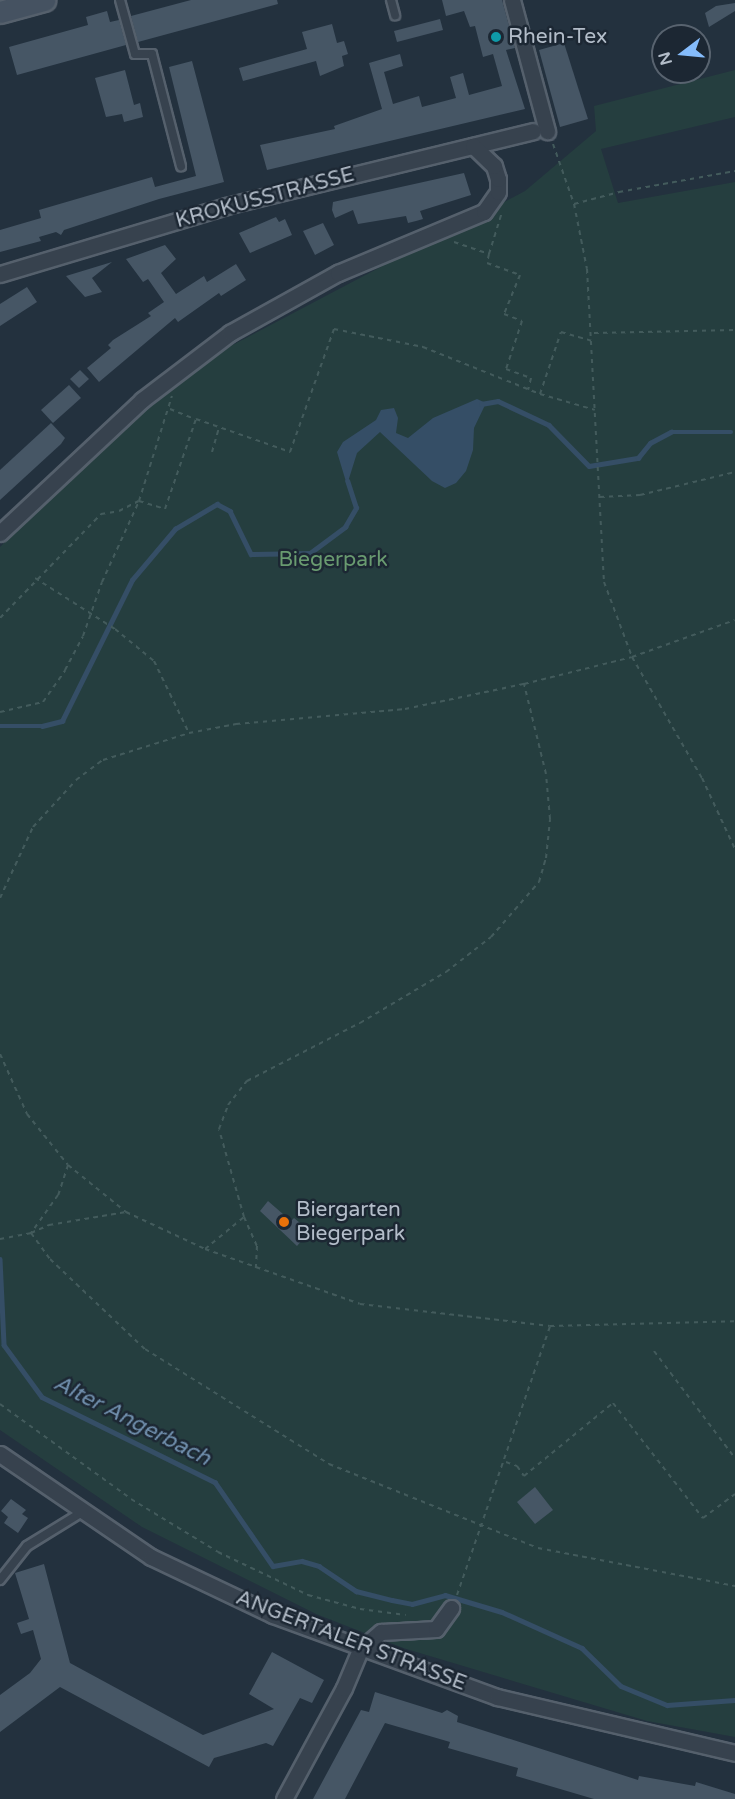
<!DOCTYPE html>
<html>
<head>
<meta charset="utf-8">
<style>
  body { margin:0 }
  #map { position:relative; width:735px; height:1799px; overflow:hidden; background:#23313e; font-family:"Varela Round",sans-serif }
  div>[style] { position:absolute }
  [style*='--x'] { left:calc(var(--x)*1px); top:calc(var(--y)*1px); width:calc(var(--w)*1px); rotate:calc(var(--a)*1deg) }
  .green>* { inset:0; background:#253e3f }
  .water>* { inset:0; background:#354e66 }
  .stream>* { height:4.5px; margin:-2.25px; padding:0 2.25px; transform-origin:2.25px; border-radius:2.25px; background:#354e66 }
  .building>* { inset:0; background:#465665 }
  .path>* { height:2px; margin-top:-1px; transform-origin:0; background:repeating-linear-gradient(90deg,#435b5c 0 4.5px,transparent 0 9px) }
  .roads { filter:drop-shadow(2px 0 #55606c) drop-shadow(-2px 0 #55606c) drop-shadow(0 2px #55606c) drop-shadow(0 -2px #55606c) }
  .service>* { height:8px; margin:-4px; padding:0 4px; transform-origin:4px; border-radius:4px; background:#37424e }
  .minor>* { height:15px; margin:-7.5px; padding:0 7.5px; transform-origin:7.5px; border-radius:7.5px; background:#37424e }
  .secondary>* { height:21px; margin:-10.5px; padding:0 10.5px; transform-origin:10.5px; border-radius:10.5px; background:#455261 }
  .dots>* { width:16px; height:16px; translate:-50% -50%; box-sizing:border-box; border:3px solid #1c2733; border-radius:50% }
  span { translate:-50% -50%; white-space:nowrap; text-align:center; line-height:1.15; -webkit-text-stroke:5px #1c2733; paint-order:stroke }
  .poi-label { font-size:21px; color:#b3bdc9 }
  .left { translate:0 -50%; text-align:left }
  .street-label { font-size:21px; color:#b3bdc9 }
  .park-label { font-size:21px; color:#699b70 }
  .water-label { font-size:22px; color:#7190ae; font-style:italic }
  .north { position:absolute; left:651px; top:24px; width:60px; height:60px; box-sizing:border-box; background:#1c2733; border:2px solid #58636f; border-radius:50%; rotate:254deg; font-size:16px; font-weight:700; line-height:24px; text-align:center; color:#b3bdc9 }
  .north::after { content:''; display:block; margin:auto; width:21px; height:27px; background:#85bcfc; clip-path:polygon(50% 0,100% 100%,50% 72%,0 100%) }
</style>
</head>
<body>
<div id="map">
  <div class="green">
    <i style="clip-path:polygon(735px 70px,735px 117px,601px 149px,618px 203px,735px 182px,735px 1737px,647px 1721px,403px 1648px,316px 1614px,142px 1527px,0 1430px,0 547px,129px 421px,223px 350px,525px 191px,596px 131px,594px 106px)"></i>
  </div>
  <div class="water">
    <i style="clip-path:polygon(477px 399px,486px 403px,474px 428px,473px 450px,466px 471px,456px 483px,445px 488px,432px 481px,380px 432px,357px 453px,347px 485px,337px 452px,343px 442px,376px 420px,381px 410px,394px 408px,398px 418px,396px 433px,408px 438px,433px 418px)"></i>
  </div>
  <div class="stream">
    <i style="--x:481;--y:404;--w:17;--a:-10"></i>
    <i style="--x:498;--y:401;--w:56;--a:25.2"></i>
    <i style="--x:549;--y:425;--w:57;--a:45.7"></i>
    <i style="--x:589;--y:466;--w:50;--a:-9.3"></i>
    <i style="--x:638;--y:458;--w:19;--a:-51"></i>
    <i style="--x:650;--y:443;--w:24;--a:-28"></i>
    <i style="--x:671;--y:432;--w:60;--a:0"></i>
    <i style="--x:0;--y:726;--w:42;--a:0"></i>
    <i style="--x:42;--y:726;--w:21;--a:-14"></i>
    <i style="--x:62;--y:721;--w:157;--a:-63.6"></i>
    <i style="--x:132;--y:580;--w:67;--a:-49.9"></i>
    <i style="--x:175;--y:529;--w:49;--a:-30.8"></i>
    <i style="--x:217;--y:504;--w:15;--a:28"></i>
    <i style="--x:230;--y:511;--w:48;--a:64"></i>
    <i style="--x:251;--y:554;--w:59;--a:-1"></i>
    <i style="--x:310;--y:553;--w:44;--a:-36.6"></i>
    <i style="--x:345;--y:527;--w:22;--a:-60"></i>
    <i style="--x:356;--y:508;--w:28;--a:-108"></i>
    <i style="--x:0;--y:1259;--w:86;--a:87.3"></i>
    <i style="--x:4;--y:1345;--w:64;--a:53.8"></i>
    <i style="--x:42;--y:1397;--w:193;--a:26.2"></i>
    <i style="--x:215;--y:1482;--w:102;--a:55.4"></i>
    <i style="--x:273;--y:1566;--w:29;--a:-10"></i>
    <i style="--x:302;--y:1561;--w:18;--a:16"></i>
    <i style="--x:319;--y:1566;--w:45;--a:34"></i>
    <i style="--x:356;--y:1591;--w:37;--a:14"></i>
    <i style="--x:392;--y:1600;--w:20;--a:11"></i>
    <i style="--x:412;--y:1604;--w:34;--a:-15"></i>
    <i style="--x:445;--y:1595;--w:59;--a:16.6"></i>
    <i style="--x:502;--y:1612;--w:88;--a:24.2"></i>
    <i style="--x:582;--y:1648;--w:54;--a:44.3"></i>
    <i style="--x:621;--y:1686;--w:50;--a:22.4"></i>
    <i style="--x:667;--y:1705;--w:68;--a:-4.2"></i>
  </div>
  <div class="building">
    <i style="clip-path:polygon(191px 0,277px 0,278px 4px,138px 42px,131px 16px)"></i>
    <i style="clip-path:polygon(442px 0,502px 0,515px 48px,506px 50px,525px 109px,267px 170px,260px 145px,335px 129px,334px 126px,382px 109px,369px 63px,400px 54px,403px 66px,384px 72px,393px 104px,419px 96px,422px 107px,456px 98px,450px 77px,463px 73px,469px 95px,502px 86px,493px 54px,483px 57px,475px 26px,470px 27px,464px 11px,446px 16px)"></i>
    <i style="clip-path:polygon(735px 3px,735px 11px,709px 27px,705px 13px,716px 6px)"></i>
    <i style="clip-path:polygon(107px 11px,110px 22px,119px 20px,126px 45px,17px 75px,9px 47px,88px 25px,86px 17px)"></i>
    <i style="clip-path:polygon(440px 19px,443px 30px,397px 42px,394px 31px)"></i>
    <i style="clip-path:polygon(332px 24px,337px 43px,344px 41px,348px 54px,342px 56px,344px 66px,320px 76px,316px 61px,243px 81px,239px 68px,307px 49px,302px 32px)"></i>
    <i style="clip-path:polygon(564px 43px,588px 119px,560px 127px,539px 50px)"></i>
    <i style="clip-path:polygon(192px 61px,224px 182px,159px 199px,64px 230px,61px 235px,56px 232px,39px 237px,41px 241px,0 252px,0 230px,41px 218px,39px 210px,152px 177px,155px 187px,196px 176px,169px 67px)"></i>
    <i style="clip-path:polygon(125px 70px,134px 105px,140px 103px,143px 117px,124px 122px,122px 114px,106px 117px,95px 78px)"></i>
    <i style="clip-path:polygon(464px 173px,471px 195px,420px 211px,423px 219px,416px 221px,408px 223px,406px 216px,358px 224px,353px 210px,335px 218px,332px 210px,333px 202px)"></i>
    <i style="clip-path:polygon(276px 217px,279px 222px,285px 219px,292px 235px,250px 253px,239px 233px)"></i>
    <i style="clip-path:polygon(323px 223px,334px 245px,315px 255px,303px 231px)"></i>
    <i style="clip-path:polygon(165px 245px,176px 259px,161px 273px,176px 294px,204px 276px,207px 282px,236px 264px,246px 280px,221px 296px,219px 293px,178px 322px,175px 318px,99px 382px,87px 368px,111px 348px,108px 345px,113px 340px,151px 316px,148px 313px,164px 302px,148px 279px,143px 282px,126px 259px)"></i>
    <i style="clip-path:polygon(112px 262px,92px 278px,102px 292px,85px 297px,66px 276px)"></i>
    <i style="clip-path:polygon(27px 287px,37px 302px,0 326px,0 304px)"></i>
    <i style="clip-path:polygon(80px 370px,89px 379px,79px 388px,70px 379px)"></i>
    <i style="clip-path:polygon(69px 385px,81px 398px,53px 423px,41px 410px)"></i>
    <i style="clip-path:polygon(51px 423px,65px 438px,61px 444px,0 500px,0 470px)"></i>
    <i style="clip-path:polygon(268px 1201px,291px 1221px,294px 1218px,310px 1231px,297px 1246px,260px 1211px)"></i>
    <i style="clip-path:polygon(535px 1487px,553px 1510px,535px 1524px,517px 1502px)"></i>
    <i style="clip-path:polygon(11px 1499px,26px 1510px,22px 1514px,28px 1518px,18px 1533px,4px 1523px,8px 1517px,1px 1511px)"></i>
    <i style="clip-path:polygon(44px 1564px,70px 1663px,203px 1735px,274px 1709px,249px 1694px,272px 1652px,324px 1680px,312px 1703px,300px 1698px,273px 1746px,266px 1743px,214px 1758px,209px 1767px,60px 1687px,0 1732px,0 1695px,30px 1673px,41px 1659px,33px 1630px,21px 1634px,17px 1623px,29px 1619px,15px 1573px)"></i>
    <i style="clip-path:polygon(375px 1692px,442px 1713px,447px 1710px,458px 1716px,457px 1722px,638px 1780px,639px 1776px,695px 1786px,696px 1782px,735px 1794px,735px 1799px,594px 1799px,516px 1776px,518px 1768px,448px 1748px,450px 1742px,385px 1723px,345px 1799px,313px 1799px,361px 1710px,369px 1712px)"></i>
  </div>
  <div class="path">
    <i style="--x:553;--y:144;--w:64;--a:70.7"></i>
    <i style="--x:574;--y:204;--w:66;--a:78.7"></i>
    <i style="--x:587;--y:269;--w:313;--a:86.9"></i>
    <i style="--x:604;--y:582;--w:80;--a:69.5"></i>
    <i style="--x:632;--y:657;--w:140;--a:60"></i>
    <i style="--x:702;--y:778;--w:78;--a:65.1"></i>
    <i style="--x:574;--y:204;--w:47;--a:-14.9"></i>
    <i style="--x:619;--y:192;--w:118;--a:-10.3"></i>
    <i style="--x:454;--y:242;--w:37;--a:19"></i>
    <i style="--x:489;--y:254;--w:9;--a:103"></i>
    <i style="--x:487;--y:263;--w:35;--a:20"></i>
    <i style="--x:520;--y:275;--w:42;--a:112.3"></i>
    <i style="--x:504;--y:314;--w:19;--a:21"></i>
    <i style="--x:522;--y:321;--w:51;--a:108.4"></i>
    <i style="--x:506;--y:369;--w:27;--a:20"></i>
    <i style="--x:531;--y:378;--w:12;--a:104"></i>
    <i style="--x:489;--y:254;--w:44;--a:-72.8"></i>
    <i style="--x:594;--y:333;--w:141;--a:-1.2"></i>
    <i style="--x:540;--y:394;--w:65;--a:-71.3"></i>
    <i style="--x:561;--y:332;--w:33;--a:16"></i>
    <i style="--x:170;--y:409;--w:27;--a:22"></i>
    <i style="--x:212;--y:452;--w:26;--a:-74"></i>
    <i style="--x:600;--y:497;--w:40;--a:-2.9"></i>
    <i style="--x:640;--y:495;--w:98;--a:-13.6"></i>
    <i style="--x:35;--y:578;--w:95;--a:32.5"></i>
    <i style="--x:115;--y:629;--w:50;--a:39.4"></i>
    <i style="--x:154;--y:661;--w:80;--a:64.1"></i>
    <i style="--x:0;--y:618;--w:145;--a:-45.8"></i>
    <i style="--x:101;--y:514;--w:18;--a:-9"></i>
    <i style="--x:119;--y:511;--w:22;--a:-27"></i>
    <i style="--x:139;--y:501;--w:110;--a:-72.6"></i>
    <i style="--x:0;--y:712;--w:44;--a:-13.1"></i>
    <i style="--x:43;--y:702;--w:39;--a:-55"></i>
    <i style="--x:65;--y:670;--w:38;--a:-62"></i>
    <i style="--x:83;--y:636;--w:57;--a:-70.6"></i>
    <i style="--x:102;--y:582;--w:89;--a:-65.4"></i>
    <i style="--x:139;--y:501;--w:27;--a:17"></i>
    <i style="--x:165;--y:509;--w:95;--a:-71"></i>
    <i style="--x:196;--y:419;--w:100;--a:19.3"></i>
    <i style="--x:290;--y:452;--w:131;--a:-70.3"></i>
    <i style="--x:334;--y:329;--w:91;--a:11.4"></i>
    <i style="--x:423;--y:347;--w:126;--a:21.9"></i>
    <i style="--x:540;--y:394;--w:57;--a:16.2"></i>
    <i style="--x:0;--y:898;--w:78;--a:-65.1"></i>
    <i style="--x:33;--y:827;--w:64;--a:-47.5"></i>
    <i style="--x:76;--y:780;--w:34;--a:-37"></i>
    <i style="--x:103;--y:760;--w:90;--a:-17.4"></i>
    <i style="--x:189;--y:733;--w:48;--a:-10.8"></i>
    <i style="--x:236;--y:724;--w:170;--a:-5.1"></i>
    <i style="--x:405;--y:709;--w:122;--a:-11.9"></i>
    <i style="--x:524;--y:684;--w:111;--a:-14"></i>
    <i style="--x:632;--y:657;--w:109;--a:-19.8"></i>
    <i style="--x:0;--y:1054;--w:66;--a:65.8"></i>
    <i style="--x:27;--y:1114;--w:65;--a:51.2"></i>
    <i style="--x:68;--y:1165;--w:32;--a:108"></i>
    <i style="--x:58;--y:1195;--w:47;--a:125.4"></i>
    <i style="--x:31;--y:1233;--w:20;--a:-24"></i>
    <i style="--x:49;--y:1225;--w:78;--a:-9.6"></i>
    <i style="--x:126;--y:1212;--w:87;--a:25.1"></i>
    <i style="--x:205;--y:1249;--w:164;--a:19.5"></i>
    <i style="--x:360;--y:1304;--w:191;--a:6.6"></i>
    <i style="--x:550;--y:1326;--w:185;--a:-1.5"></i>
    <i style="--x:68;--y:1165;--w:75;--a:39"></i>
    <i style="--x:244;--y:1217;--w:32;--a:66"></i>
    <i style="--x:257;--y:1246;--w:22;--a:93"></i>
    <i style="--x:0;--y:1239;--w:32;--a:-11"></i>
    <i style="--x:31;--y:1233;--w:32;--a:54"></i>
    <i style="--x:50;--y:1259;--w:131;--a:43.5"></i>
    <i style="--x:145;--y:1349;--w:217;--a:32"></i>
    <i style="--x:329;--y:1464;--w:225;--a:21.9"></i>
    <i style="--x:538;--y:1548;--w:201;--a:10.9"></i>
    <i style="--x:205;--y:1249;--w:50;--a:-39.4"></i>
    <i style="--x:244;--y:1217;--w:91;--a:-105.9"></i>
    <i style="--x:219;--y:1129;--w:26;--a:-69"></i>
    <i style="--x:228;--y:1105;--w:31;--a:-52"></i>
    <i style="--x:247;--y:1081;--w:127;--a:-27.2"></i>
    <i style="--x:360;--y:1023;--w:100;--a:-30.7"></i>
    <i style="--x:446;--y:972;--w:57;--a:-37.9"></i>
    <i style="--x:491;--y:937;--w:73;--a:-48.9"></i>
    <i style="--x:539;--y:882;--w:25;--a:-74"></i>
    <i style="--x:546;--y:858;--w:39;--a:-84"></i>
    <i style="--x:550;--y:819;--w:45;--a:-95.1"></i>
    <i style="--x:546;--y:774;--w:93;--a:-103.7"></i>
    <i style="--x:654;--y:1351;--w:134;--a:52.9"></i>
    <i style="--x:0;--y:1404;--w:162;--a:35.9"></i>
    <i style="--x:131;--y:1499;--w:102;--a:31.3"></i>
    <i style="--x:218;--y:1552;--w:100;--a:25.5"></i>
    <i style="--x:308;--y:1595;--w:54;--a:15.1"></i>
    <i style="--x:360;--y:1609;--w:46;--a:7.4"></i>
    <i style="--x:506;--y:1462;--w:12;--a:20"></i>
    <i style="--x:517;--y:1466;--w:12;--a:55"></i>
    <i style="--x:524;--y:1476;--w:115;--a:-39.4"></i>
    <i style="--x:613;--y:1403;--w:146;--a:52"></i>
    <i style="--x:703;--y:1518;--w:40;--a:-37"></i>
    <i style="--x:457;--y:1595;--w:285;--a:-70.9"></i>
  </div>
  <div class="roads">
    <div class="service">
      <i style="--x:120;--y:0;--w:56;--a:74.5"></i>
      <i style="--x:135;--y:54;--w:17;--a:0"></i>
      <i style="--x:152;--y:54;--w:116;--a:75.5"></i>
      <i style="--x:391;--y:0;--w:16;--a:75"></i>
      <i style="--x:0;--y:1580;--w:43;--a:-51.5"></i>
      <i style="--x:27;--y:1546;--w:67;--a:-31.6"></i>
    </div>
    <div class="minor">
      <i style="--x:512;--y:0;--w:136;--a:75"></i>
      <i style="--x:0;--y:274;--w:236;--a:-16.7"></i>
      <i style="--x:226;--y:206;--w:316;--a:-13.7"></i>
      <i style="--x:0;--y:533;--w:195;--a:-43.1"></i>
      <i style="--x:142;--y:400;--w:111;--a:-37.3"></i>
      <i style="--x:230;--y:333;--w:124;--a:-29.1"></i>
      <i style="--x:338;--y:273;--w:158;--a:-22.7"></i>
      <i style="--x:484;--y:212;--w:24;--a:-55"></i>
      <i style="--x:498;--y:192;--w:13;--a:-90"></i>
      <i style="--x:498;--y:179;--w:14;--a:-107"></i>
      <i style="--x:494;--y:166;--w:29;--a:-136"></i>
      <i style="--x:0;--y:1454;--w:183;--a:34.3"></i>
      <i style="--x:151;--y:1557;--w:135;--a:25.4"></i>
      <i style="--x:273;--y:1615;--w:239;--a:20.1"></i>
      <i style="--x:497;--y:1697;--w:244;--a:13.2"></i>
      <i style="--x:284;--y:1799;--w:126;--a:-61.6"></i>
      <i style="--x:344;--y:1688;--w:41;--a:-67.2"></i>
      <i style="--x:360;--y:1650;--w:28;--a:-41"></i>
      <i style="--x:381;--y:1632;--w:55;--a:-3.1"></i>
      <i style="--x:436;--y:1629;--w:26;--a:-54"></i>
    </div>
    <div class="secondary">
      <i style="--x:0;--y:12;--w:46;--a:-15.3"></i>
    </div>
  </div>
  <div class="dots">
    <i style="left:496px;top:37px;background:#0f9aa8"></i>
    <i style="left:284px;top:1222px;background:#e8710a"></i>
  </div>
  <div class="poi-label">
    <span class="left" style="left:508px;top:37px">Rhein-Tex</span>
    <span class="left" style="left:296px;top:1222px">Biergarten<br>Biegerpark</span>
  </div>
  <div class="street-label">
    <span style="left:265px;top:198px;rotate:-15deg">KROKUSSTRASSE</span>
    <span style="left:351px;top:1641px;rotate:21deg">ANGERTALER STRASSE</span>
  </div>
  <div class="park-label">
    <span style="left:333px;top:560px">Biegerpark</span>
  </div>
  <div class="water-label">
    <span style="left:132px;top:1421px;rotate:27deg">Alter Angerbach</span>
  </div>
  <div class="north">N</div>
</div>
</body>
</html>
